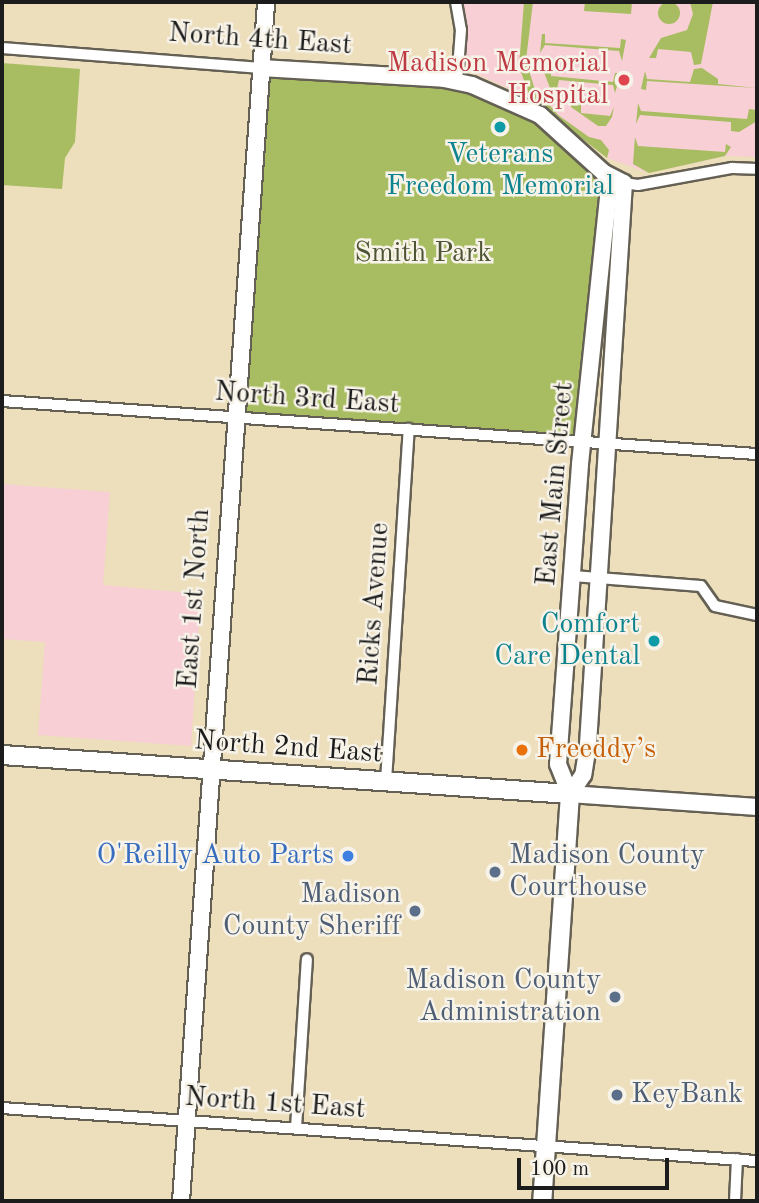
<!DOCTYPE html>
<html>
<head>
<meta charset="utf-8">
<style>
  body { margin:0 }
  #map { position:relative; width:759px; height:1203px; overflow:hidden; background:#eddebc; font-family:"Old Standard TT",serif }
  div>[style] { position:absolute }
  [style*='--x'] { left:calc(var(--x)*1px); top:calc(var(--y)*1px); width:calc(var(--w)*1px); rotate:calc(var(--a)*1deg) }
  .built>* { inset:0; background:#f7cfd4 }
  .green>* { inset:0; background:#a8bd61 }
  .round { border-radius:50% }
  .roads { filter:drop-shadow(2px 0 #656054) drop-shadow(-2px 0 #656054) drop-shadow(0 2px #656054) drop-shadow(0 -2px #656054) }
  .street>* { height:10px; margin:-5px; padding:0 5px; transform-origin:5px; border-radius:5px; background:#fff }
  .secondary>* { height:16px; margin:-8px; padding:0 8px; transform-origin:8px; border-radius:8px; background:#fff }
  .primary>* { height:18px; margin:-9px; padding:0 9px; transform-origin:9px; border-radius:9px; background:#fff }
  .dots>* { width:19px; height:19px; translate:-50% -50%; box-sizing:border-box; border:4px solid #f7f3e8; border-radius:50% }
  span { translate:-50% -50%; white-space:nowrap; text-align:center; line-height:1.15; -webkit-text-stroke:5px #f7f3e8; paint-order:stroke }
  .street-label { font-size:28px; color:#1c1c1c }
  .health-label { font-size:28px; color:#be3a42 }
  .right { translate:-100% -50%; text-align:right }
  .culture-label { font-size:28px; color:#0d838f }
  .park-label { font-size:28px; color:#4d5434 }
  .food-label { font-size:28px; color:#c56008 }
  .left { translate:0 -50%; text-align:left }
  .shop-label { font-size:28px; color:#366cbe }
  .service-label { font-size:28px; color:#4e5e75 }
  .frame { position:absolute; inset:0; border:4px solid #1c1c1c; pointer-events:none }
  .scale { position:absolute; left:517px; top:1158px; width:152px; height:32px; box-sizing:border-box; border:4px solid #1c1c1c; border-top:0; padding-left:9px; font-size:21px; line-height:24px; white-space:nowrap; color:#1c1c1c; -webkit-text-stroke:5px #f7f3e8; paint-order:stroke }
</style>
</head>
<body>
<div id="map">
  <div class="built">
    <i style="clip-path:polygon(463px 2px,757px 2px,757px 157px,725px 156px,649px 173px,607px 158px,530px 98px,466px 69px)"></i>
    <i style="clip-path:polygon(2px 484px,110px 492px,103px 585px,201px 594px,191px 746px,38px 735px,45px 642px,2px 639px)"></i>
  </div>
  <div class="green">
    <i style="clip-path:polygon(524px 2px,533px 2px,526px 60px,534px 87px,558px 115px,589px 137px,601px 140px,609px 150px,607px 158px,530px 98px,519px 66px)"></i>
    <i style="clip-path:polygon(585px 2px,632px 2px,631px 14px,584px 11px)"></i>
    <i style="clip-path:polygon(690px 2px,713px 2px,701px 64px,694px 65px,691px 52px,658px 49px,656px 58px,649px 58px,661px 38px,687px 30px,693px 14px)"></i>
    <i class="round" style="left:658px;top:2px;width:22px;height:22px"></i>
    <i style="clip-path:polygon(542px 34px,545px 34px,545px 43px,620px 48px,621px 39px,626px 40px,622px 61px,619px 51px,545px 45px,540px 53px)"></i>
    <i style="clip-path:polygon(2px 63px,80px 69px,75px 142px,65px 158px,62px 189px,2px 185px)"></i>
    <i style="clip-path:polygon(542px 67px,551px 68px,551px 76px,613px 82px,615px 73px,619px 73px,618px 83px,615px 93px,613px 85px,559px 80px,557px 89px,550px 88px)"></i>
    <i style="clip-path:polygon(261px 68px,404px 77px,510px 99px,607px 181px,584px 442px,235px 417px)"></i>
    <i style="clip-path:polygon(702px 68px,718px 79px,718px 84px,757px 88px,647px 81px,646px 90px,641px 89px,645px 71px,647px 79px,690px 82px,694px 69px)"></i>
    <i style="clip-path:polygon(638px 103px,641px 111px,747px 119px,749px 109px,757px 110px,757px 121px,739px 132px,731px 131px,731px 122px,640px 115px,636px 124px)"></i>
    <i style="clip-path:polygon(571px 104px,581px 105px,581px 113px,610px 116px,614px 107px,612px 117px,606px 126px,598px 126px,571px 107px)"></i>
    <i style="clip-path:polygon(635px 137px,638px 146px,725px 152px,726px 144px,731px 147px,725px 156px,649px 173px,633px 164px)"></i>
  </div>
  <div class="roads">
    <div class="street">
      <i style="--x:456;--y:2;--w:28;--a:80"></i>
      <i style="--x:461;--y:30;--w:51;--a:94.5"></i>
      <i style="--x:2;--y:48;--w:260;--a:4.4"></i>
      <i style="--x:624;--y:183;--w:14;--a:8"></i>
      <i style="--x:638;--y:185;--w:96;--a:-10.3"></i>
      <i style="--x:732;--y:168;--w:25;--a:2"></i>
      <i style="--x:2;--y:401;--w:757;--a:4.02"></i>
      <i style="--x:573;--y:576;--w:128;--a:4.5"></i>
      <i style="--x:701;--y:586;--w:24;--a:55"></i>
      <i style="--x:715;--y:606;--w:43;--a:12.1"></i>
      <i style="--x:386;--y:781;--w:353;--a:-86.3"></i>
      <i style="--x:2;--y:1108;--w:757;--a:4.02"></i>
      <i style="--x:296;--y:1128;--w:169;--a:-86.3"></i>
      <i style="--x:735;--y:1201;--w:42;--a:-87.3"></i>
    </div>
    <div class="secondary">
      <i style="--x:261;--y:68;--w:183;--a:3.4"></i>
      <i style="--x:444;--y:79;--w:29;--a:12"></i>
      <i style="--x:472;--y:85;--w:74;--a:23.8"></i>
      <i style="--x:540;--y:115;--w:86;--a:42.2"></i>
      <i style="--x:604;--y:173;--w:22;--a:27"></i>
      <i style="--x:624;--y:183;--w:563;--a:93.67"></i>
      <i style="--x:588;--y:745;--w:30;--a:99"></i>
      <i style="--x:583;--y:775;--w:23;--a:124"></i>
      <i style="--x:570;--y:794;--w:32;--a:-112"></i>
      <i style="--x:558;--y:764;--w:301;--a:-85.8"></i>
      <i style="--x:580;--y:464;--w:289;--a:-84"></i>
      <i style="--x:570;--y:794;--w:187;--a:4"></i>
      <i style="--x:181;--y:1201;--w:1202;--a:-85.94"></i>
    </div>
    <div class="primary">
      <i style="--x:2;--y:755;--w:569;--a:3.93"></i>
      <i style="--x:570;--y:794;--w:408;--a:93.9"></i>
    </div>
  </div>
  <div class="dots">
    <i style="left:624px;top:80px;background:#e0444e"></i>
    <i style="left:500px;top:127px;background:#0f9aa8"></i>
    <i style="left:654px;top:641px;background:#0f9aa8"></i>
    <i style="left:522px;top:750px;background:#e8710a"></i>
    <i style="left:348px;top:856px;background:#3f7fe0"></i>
    <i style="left:495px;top:872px;background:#5c6f8a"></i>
    <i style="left:415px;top:911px;background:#5c6f8a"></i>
    <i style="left:615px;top:997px;background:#5c6f8a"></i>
    <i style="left:617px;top:1095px;background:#5c6f8a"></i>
  </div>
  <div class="street-label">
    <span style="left:260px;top:40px;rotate:4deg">North 4th East</span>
    <span style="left:307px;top:399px;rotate:4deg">North 3rd East</span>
    <span style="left:556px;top:484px;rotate:-85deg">East Main Street</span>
    <span style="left:195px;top:599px;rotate:-86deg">East 1st North</span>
    <span style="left:375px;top:604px;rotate:-86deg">Ricks Avenue</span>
    <span style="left:288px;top:748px;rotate:4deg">North 2nd East</span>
    <span style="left:275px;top:1104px;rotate:4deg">North 1st East</span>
  </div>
  <div class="health-label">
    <span class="right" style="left:608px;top:80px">Madison Memorial<br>Hospital</span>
  </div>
  <div class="culture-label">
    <span style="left:500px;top:171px">Veterans<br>Freedom Memorial</span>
    <span class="right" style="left:640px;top:641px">Comfort<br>Care Dental</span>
  </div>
  <div class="park-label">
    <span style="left:423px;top:254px">Smith Park</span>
  </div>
  <div class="food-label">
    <span class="left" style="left:536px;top:750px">Freeddy’s</span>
  </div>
  <div class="shop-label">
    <span class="right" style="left:334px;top:856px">O'Reilly Auto Parts</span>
  </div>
  <div class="service-label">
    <span class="left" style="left:509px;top:872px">Madison County<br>Courthouse</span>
    <span class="right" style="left:401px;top:911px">Madison<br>County Sheriff</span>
    <span class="right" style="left:601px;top:997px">Madison County<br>Administration</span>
    <span class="left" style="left:631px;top:1095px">KeyBank</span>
  </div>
  <div class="frame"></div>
  <div class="scale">100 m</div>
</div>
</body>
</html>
